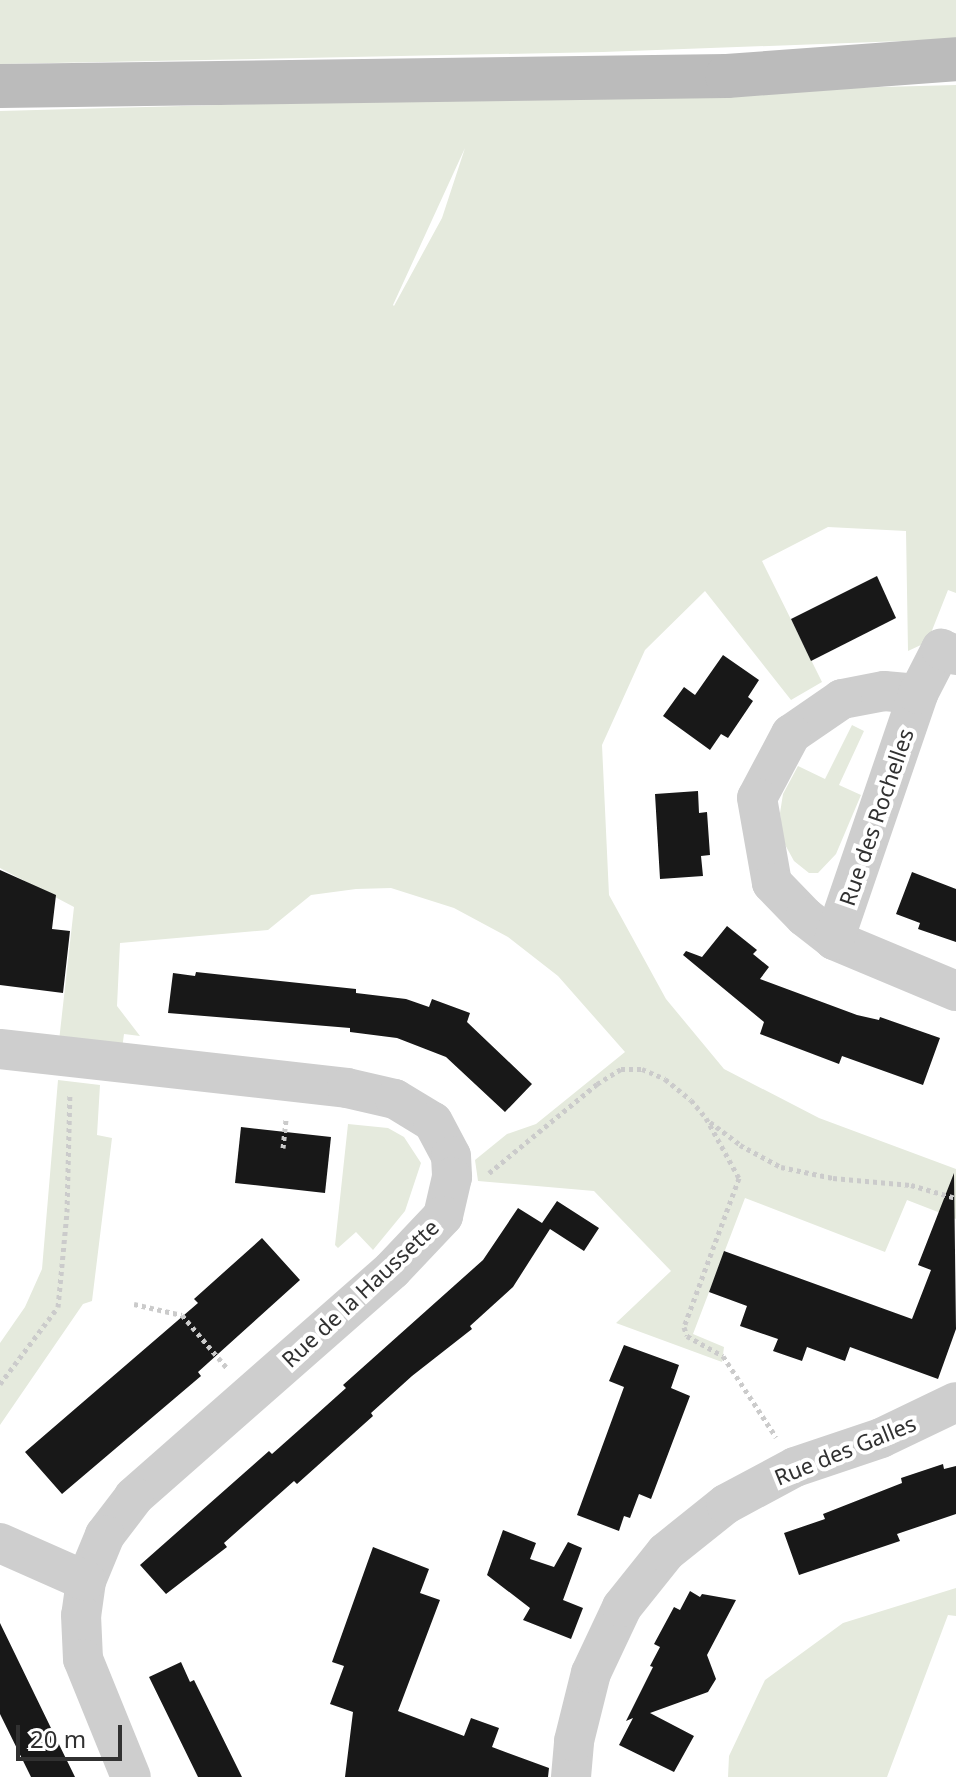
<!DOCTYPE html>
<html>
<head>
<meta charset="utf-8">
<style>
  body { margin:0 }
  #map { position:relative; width:956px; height:1777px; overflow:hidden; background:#fff; font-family:"Noto Sans",sans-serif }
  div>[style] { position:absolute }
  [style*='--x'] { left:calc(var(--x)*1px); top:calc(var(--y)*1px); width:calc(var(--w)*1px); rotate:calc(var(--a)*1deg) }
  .green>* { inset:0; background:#e5eadd }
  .building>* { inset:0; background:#181818 }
  .path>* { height:5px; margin-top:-2.5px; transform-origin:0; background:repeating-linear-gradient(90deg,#cbcbcb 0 4px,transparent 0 8px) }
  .minor>* { height:40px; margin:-20px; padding:0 20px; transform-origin:20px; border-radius:20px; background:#cecece }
  .secondary>* { height:44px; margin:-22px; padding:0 22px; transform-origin:22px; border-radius:22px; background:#bbb }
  span { translate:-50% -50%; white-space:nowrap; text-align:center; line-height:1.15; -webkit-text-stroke:8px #fff; paint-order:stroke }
  .street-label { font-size:22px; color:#313131 }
  .scale { position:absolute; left:16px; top:1725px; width:106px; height:36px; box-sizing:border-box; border:4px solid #313131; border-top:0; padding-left:10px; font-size:24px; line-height:28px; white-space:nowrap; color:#313131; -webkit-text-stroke:6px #fff; paint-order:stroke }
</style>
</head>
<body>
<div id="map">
  <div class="green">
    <i style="clip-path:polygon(0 0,956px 0,956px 39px,603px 52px,0 64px)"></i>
    <i style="clip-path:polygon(evenodd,956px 85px,956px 593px,948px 590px,931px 633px,923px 644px,908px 651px,906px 531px,828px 527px,762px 561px,822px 682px,791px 700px,705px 591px,645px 650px,602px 745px,609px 895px,666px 999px,724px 1069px,819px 1118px,956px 1169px,956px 1219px,907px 1200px,885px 1252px,745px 1198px,693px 1334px,724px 1347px,722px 1362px,616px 1323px,671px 1271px,594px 1191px,478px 1181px,475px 1160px,507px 1134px,536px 1124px,625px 1052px,558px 976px,508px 937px,454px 908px,391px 888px,356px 889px,311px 895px,268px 930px,120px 943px,117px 1006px,140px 1036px,124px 1034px,122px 1049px,59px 1041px,74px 907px,0 868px,0 111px,956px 85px,465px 148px,442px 218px,394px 306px,393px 305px,465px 148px)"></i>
    <i style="clip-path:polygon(852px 725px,864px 731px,839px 785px,861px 795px,836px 854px,818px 873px,809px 873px,794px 861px,783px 841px,780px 813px,783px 794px,798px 766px,825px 779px)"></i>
    <i style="clip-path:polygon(58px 1080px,100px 1085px,97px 1135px,112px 1138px,92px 1301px,83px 1304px,0 1425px,0 1343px,25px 1307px,42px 1269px)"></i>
    <i style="clip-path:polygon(348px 1124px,388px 1128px,404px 1137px,421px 1163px,405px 1211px,373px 1250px,356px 1232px,338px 1248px,335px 1245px)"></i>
    <i style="clip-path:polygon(956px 1588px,956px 1616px,948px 1615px,887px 1777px,728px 1777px,729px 1756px,765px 1680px,843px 1623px)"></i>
  </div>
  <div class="building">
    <i style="clip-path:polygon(877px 576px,896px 618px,811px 661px,791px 619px)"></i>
    <i style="clip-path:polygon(723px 655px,759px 680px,748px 697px,753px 701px,728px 738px,721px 734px,710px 750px,663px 716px,684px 687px,695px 695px)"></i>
    <i style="clip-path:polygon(698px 791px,699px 813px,707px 812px,710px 855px,701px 856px,703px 876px,660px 879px,655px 794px)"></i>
    <i style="clip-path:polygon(0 870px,56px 895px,52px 929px,70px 931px,63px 993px,0 985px)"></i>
    <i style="clip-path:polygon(912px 872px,956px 889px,956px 942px,918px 929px,920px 923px,896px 914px)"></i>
    <i style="clip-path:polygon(727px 926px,757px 950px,753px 954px,769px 967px,760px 979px,857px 1015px,879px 1020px,880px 1017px,940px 1038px,923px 1085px,842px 1056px,839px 1064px,760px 1034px,764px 1022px,683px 955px,686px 951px,702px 957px)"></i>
    <i style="clip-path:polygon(196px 972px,356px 989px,356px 993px,406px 999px,429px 1007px,432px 999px,470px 1013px,467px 1022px,532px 1084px,505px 1112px,446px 1057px,397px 1038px,350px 1032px,350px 1028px,168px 1013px,173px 973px,195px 976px)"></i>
    <i style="clip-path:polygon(241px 1127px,331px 1137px,325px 1193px,235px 1183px)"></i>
    <i style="clip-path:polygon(954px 1173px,956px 1329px,938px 1379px,850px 1347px,845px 1361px,807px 1347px,802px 1361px,773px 1351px,778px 1339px,740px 1326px,747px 1306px,709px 1292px,724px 1251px,912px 1319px,931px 1270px,918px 1265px)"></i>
    <i style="clip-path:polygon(557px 1201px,599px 1228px,584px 1251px,550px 1229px,513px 1287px,470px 1326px,472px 1329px,412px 1376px,371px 1413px,373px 1416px,297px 1484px,294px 1481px,224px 1543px,227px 1547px,166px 1594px,140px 1565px,269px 1451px,272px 1454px,317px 1414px,346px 1388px,343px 1385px,483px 1260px,518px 1208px,542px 1223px)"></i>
    <i style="clip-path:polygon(262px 1238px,300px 1280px,198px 1372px,201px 1376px,62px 1494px,25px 1452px,198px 1303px,194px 1299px)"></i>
    <i style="clip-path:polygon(624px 1345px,679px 1365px,671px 1388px,690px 1396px,651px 1499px,639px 1494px,630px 1518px,624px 1516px,619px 1531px,577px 1515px,624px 1387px,609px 1381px)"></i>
    <i style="clip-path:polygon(943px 1464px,944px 1469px,956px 1466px,956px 1514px,897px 1534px,900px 1541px,799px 1575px,784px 1533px,825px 1519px,823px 1514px,902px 1483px,901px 1478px)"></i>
    <i style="clip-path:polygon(503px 1530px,536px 1543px,530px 1559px,554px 1567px,568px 1542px,582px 1548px,563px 1600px,583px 1608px,571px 1639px,523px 1620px,530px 1608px,487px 1575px)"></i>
    <i style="clip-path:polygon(373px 1547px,429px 1569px,420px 1593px,440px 1600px,398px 1711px,464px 1736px,471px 1718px,499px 1728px,492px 1747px,549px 1768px,548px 1777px,345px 1777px,353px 1712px,330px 1704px,344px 1666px,332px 1662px)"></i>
    <i style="clip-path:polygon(690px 1591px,700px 1597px,702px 1594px,736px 1600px,707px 1655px,716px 1679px,708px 1692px,650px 1713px,694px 1736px,674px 1772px,619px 1745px,633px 1718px,626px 1721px,653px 1667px,650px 1666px,660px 1647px,654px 1644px,674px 1607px,680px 1610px)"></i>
    <i style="clip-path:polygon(0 1623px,50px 1726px,75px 1777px,31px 1777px,0 1714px)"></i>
    <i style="clip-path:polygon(181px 1662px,190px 1682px,194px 1680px,242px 1777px,198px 1777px,149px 1677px)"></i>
  </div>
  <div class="path">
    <i style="--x:710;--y:1122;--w:38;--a:37"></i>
    <i style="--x:740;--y:1145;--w:47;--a:28.2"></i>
    <i style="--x:781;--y:1167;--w:53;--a:11.9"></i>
    <i style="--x:833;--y:1178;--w:78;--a:5.1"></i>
    <i style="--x:911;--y:1185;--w:47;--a:16.1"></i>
    <i style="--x:283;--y:1148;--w:31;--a:-84"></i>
    <i style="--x:489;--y:1173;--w:140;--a:-39.5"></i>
    <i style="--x:597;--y:1084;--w:28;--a:-32"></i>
    <i style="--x:621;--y:1069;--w:21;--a:0"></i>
    <i style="--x:642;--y:1069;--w:25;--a:23"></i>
    <i style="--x:665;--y:1079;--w:33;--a:39"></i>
    <i style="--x:691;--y:1100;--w:23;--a:50"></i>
    <i style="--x:706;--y:1118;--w:68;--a:61.2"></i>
    <i style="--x:739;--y:1178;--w:159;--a:110.3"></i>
    <i style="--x:684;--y:1327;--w:9;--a:72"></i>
    <i style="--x:687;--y:1336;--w:41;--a:29.1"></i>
    <i style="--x:723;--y:1356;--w:97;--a:56.8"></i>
    <i style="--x:134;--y:1304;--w:49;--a:12.9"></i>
    <i style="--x:182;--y:1315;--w:70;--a:49.7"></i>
    <i style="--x:0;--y:1384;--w:96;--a:-53"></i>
    <i style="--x:58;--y:1307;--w:95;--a:-84.6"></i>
    <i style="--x:67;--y:1212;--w:119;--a:-88.6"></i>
  </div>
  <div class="minor">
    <i style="--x:918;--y:694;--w:34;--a:-175"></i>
    <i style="--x:884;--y:691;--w:43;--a:169.2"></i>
    <i style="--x:842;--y:699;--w:62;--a:145.5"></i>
    <i style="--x:791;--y:734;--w:72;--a:118"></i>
    <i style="--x:757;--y:798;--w:86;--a:80"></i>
    <i style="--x:772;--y:883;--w:47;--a:45.9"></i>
    <i style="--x:805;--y:917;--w:37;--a:38"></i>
    <i style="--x:834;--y:940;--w:132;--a:22.7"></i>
    <i style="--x:834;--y:940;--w:260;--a:-71.1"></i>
    <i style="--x:918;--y:694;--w:51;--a:-62.9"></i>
    <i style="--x:941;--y:649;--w:16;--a:22"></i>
    <i style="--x:0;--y:1049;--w:349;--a:6.4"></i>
    <i style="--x:347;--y:1088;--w:49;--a:12.9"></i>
    <i style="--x:395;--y:1099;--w:44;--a:31.2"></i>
    <i style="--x:433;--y:1122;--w:38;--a:62"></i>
    <i style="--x:451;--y:1156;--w:21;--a:87"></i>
    <i style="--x:452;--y:1177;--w:40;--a:103"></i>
    <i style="--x:443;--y:1216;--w:74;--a:133.4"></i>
    <i style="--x:392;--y:1270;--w:344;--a:138.7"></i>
    <i style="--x:134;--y:1497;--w:48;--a:127.3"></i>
    <i style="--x:105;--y:1535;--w:50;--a:112.4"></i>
    <i style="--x:86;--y:1581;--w:34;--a:98"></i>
    <i style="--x:81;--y:1615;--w:44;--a:87.4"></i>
    <i style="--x:83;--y:1659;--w:127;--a:67.9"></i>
    <i style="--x:0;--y:1543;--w:94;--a:23.8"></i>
    <i style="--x:571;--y:1777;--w:36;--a:-85"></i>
    <i style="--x:574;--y:1741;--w:70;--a:-76"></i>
    <i style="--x:591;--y:1673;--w:73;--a:-64.8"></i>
    <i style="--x:622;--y:1607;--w:70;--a:-51.3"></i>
    <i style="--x:666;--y:1552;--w:77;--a:-38.7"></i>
    <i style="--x:726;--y:1504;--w:78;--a:-28.2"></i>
    <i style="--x:795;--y:1467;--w:91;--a:-18.6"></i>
    <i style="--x:881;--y:1438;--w:83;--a:-25.6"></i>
  </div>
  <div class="secondary">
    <i style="--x:0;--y:86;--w:727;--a:-0.79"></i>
    <i style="--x:727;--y:76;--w:230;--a:-4.2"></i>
  </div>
  <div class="street-label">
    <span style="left:876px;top:817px;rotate:-71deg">Rue des Rochelles</span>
    <span style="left:360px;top:1293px;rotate:-43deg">Rue de la Haussette</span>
    <span style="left:845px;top:1450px;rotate:-22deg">Rue des Galles</span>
  </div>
  <div class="scale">20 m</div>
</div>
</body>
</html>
